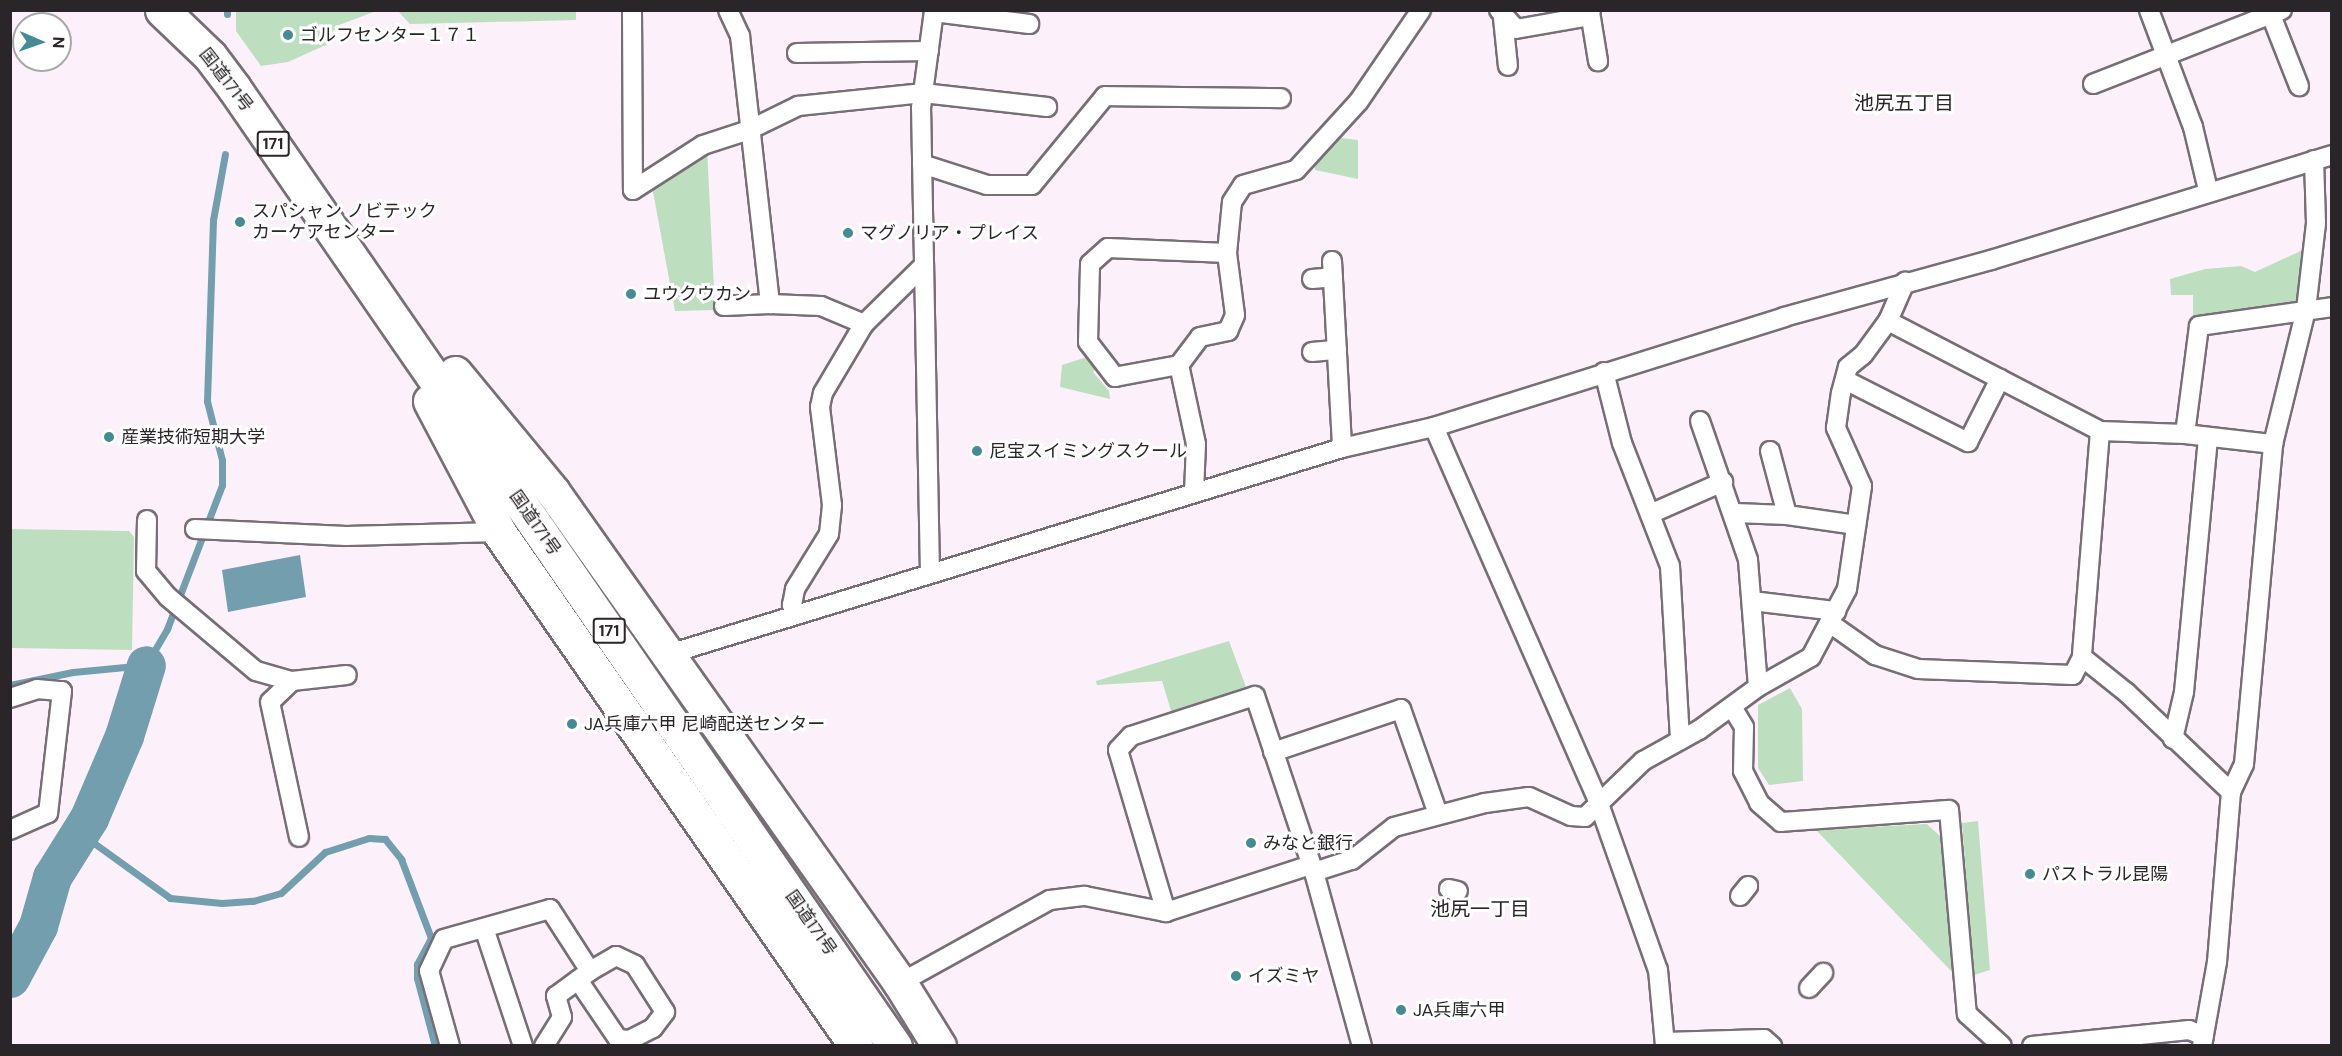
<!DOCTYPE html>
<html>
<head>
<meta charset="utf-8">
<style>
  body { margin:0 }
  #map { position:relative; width:2342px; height:1056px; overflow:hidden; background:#fcf1fb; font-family:"DM Sans","Noto Sans JP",sans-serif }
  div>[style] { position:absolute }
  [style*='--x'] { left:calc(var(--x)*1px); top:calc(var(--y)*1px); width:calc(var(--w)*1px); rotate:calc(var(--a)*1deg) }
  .green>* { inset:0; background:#bedec0 }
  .water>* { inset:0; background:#729eae }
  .stream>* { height:7px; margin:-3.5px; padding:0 3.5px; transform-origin:3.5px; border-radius:3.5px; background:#729eae }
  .river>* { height:39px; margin:-19.5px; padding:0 19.5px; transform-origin:19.5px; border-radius:19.5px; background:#729eae }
  .roads { filter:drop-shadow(2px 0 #776e76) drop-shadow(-2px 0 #776e76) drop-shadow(0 2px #776e76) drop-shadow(0 -2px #776e76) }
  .street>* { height:18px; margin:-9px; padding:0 9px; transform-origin:9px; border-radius:9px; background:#fff }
  .highway>* { height:33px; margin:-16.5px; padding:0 16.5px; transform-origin:16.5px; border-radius:16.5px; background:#fff }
  .dots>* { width:16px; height:16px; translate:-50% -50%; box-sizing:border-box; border:3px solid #fff; border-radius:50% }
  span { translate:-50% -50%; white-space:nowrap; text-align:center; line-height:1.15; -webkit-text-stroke:6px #fff; paint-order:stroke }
  .shield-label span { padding:2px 4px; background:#fff; border:2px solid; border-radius:4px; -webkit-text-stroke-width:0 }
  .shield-label { font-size:16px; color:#292528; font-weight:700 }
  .poi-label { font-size:18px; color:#292528 }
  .left { translate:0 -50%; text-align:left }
  .street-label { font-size:18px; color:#292528 }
  .neighbourhood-label { font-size:20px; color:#292528 }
  .frame { position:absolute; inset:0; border:12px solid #292528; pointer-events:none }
  .north { position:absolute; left:12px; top:12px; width:60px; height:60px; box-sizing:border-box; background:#fff; border:2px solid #a9a8a9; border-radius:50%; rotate:92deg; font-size:16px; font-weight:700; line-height:24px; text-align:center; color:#292528 }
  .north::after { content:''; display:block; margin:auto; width:21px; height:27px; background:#448b94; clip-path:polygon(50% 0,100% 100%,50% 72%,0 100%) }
</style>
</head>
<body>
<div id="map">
  <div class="green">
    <i style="clip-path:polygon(236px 11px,236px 10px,376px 11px,334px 27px,339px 39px,288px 62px,261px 66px,236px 31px)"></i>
    <i style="clip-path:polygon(398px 11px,576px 10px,576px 20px,410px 24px)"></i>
    <i style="clip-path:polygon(1341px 138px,1358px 140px,1358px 179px,1315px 170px,1315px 165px)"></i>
    <i style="clip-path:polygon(707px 148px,715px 310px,675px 311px,651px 181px)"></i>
    <i style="clip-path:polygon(2305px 249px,2300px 302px,2294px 308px,2193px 317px,2193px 295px,2171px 295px,2170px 279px,2205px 269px,2241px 266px,2255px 272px)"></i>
    <i style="clip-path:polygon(1087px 357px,1096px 369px,1093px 372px,1109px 391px,1110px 399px,1060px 387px,1062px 365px)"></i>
    <i style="clip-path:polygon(11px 529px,129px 531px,134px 537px,132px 650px,11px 648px)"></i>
    <i style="clip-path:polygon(1229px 641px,1246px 687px,1237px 696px,1172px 714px,1162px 681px,1097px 685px,1096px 681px)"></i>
    <i style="clip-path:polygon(1790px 688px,1802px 709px,1803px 781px,1769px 785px,1758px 768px,1758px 705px)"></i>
    <i style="clip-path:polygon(1978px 821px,1990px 970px,1974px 975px,1962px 823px)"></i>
    <i style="clip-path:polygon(1927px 824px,1940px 836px,1953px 973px,1816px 830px)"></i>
  </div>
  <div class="water">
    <i style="clip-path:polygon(300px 555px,306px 597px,228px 612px,222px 570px)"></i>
  </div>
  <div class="stream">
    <i style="--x:227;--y:14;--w:4;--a:-90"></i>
    <i style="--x:10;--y:685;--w:64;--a:-11.7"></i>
    <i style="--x:73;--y:672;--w:73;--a:-5.5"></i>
    <i style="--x:146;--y:665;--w:42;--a:-59.7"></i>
    <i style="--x:167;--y:629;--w:154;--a:-69.1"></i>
    <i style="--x:222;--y:485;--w:25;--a:-90"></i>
    <i style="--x:222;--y:460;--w:61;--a:-104.3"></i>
    <i style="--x:207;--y:401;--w:181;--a:-88.1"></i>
    <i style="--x:213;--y:220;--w:67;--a:-79.7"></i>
    <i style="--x:80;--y:833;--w:111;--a:35.8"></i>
    <i style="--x:170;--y:898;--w:52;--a:5.5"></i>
    <i style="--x:222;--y:903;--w:31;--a:-4"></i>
    <i style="--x:253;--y:901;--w:29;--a:-16"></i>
    <i style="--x:281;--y:893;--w:60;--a:-43"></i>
    <i style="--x:325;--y:852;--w:46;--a:-17.7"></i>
    <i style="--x:369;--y:838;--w:16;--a:4"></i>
    <i style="--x:385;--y:839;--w:26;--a:51"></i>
    <i style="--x:401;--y:859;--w:85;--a:69.2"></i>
    <i style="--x:431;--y:938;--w:30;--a:118"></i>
    <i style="--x:417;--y:964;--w:14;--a:90"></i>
    <i style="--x:417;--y:978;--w:70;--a:75.2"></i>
  </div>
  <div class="river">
    <i style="--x:10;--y:978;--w:59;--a:-61.7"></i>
    <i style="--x:38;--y:926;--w:51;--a:-74.1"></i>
    <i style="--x:52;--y:877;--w:70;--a:-57.9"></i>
    <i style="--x:89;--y:818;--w:89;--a:-66.9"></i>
    <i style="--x:124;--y:736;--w:74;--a:-72.8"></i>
  </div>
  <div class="roads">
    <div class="street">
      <i style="--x:632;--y:10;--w:180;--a:89.7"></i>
      <i style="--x:633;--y:190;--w:83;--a:-32.7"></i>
      <i style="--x:703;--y:145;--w:48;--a:-18.1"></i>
      <i style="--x:749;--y:130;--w:55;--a:-26.1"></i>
      <i style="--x:798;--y:106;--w:126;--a:-5.9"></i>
      <i style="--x:923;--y:93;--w:125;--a:6.4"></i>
      <i style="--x:728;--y:10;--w:29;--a:65"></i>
      <i style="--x:740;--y:36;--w:270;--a:83.6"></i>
      <i style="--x:770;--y:304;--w:51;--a:2.2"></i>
      <i style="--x:821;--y:306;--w:47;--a:22.7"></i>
      <i style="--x:1499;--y:10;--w:25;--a:48"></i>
      <i style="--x:1516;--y:29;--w:70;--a:-9.9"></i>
      <i style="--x:1585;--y:17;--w:9;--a:-49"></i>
      <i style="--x:2149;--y:10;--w:125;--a:69.4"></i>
      <i style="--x:2193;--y:127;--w:65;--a:76.6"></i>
      <i style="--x:2269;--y:10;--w:82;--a:68.5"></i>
      <i style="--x:934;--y:12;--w:96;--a:7.2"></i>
      <i style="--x:1590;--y:12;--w:50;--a:80.7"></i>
      <i style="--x:1503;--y:18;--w:48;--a:84.1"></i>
      <i style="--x:797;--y:53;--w:132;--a:-0.9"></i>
      <i style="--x:2093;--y:84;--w:203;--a:-21.4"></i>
      <i style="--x:922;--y:164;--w:68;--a:17.9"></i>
      <i style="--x:987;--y:185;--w:45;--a:0"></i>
      <i style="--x:1032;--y:185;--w:115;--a:-50.6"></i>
      <i style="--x:1105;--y:96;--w:176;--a:0.7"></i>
      <i style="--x:1332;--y:261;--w:187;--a:86.9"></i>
      <i style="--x:1312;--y:279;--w:21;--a:-5"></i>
      <i style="--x:724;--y:306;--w:46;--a:-2.5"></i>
      <i style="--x:1888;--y:321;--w:239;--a:27.4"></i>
      <i style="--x:2100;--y:431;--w:227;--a:94.6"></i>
      <i style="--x:2082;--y:657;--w:58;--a:38.7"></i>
      <i style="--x:2127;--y:693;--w:144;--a:43.6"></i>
      <i style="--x:1312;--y:352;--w:25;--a:-5"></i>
      <i style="--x:1179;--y:365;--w:65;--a:169.4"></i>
      <i style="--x:1115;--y:377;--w:44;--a:-127.6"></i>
      <i style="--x:1088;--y:342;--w:78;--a:-88.5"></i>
      <i style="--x:1090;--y:264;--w:24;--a:-42"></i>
      <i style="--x:1108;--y:248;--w:119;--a:2.4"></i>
      <i style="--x:1604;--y:372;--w:73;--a:75.8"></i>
      <i style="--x:1622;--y:443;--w:132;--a:68.7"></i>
      <i style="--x:1670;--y:566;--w:174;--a:86.7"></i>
      <i style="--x:1845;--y:380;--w:138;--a:26.8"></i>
      <i style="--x:1968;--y:442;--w:71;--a:-63.1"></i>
      <i style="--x:1700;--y:421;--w:147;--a:70.9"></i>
      <i style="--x:1748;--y:560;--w:127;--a:85.5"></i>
      <i style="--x:1434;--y:427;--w:408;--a:66.3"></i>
      <i style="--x:1598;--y:801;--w:179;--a:70.5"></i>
      <i style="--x:1658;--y:970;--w:76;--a:84.7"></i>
      <i style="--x:2100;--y:431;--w:85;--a:2"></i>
      <i style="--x:2185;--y:434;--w:89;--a:6.5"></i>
      <i style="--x:2185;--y:434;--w:109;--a:-82.6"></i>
      <i style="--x:2199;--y:326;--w:134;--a:-8.1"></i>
      <i style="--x:1770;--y:451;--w:66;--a:75.1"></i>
      <i style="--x:1194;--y:493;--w:49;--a:-87.7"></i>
      <i style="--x:1196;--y:444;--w:81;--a:-102.1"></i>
      <i style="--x:1179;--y:365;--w:35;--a:-53"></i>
      <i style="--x:1200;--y:337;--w:29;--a:-12"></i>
      <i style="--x:1228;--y:331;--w:17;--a:-66"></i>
      <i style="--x:1235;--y:315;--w:63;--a:-97.4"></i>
      <i style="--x:1227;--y:253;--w:51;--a:-84.4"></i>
      <i style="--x:1232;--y:202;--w:20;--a:-57"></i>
      <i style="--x:1243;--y:185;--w:55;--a:-15.8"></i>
      <i style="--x:1296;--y:170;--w:93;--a:-47.6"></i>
      <i style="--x:1359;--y:101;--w:110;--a:-55.7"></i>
      <i style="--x:1735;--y:513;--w:52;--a:2.2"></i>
      <i style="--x:1787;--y:515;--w:70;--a:8.2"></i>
      <i style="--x:1650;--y:514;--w:80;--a:-23.7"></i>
      <i style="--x:147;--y:520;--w:51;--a:91.1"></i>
      <i style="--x:146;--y:571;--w:34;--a:50"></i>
      <i style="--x:168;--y:597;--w:115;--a:40.1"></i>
      <i style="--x:256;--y:671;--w:37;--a:16"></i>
      <i style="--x:292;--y:681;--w:55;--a:-6.2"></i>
      <i style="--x:195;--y:529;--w:151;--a:2.7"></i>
      <i style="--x:346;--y:536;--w:153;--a:-1.5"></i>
      <i style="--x:930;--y:574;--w:466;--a:-91.1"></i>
      <i style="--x:921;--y:108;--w:99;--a:-82.4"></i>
      <i style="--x:1752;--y:601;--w:85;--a:6.8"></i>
      <i style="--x:796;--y:615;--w:11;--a:-112"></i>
      <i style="--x:792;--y:605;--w:16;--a:-79"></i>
      <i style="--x:795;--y:589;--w:65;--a:-58.3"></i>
      <i style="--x:829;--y:534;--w:29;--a:-84"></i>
      <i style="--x:832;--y:505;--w:99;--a:-97"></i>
      <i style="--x:820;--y:407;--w:14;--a:-78"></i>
      <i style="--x:823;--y:393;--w:80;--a:-59.3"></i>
      <i style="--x:864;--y:324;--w:84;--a:-44.5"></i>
      <i style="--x:1831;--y:624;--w:54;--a:35.2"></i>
      <i style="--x:1875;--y:655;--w:45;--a:18"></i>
      <i style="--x:1918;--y:669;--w:155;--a:2.2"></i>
      <i style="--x:2073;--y:675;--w:20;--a:-63"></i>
      <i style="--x:669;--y:654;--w:704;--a:-17.02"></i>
      <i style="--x:1342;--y:448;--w:94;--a:-12.9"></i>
      <i style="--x:1434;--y:427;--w:367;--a:-17.4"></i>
      <i style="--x:1784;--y:317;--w:215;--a:-15.4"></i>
      <i style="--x:1991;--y:260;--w:357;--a:-17.1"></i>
      <i style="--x:292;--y:681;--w:30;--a:136"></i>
      <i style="--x:270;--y:702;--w:138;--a:77.9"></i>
      <i style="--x:10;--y:698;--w:28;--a:-18"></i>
      <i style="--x:37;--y:689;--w:25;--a:5"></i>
      <i style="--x:62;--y:691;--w:123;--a:96.5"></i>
      <i style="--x:48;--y:813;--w:42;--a:155.9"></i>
      <i style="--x:1732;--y:707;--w:23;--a:59"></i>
      <i style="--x:1744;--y:727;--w:44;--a:91.3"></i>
      <i style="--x:1743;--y:771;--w:36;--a:63"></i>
      <i style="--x:1759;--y:803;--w:29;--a:41"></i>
      <i style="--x:1781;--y:822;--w:168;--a:-4.1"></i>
      <i style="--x:1949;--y:810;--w:205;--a:85"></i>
      <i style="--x:1967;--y:1014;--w:47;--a:42.4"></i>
      <i style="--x:2173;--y:739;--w:48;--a:-76.8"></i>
      <i style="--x:2184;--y:692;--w:256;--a:-84.6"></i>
      <i style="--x:1273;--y:752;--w:135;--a:-18.6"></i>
      <i style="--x:1401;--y:709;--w:111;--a:70.6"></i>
      <i style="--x:1314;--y:872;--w:40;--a:-18"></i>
      <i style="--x:1352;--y:860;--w:53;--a:-38.2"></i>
      <i style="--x:1394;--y:827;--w:94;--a:-14.8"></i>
      <i style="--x:1485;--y:803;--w:44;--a:-7.8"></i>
      <i style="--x:1529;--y:797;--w:46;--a:24.3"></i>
      <i style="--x:1571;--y:816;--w:14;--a:4"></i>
      <i style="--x:1585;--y:817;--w:81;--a:-44"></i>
      <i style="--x:1643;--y:761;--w:64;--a:-29"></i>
      <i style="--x:1699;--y:730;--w:73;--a:-36.1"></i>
      <i style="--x:1758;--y:687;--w:61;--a:-29.5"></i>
      <i style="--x:1811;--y:657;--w:77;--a:-62.1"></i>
      <i style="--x:1847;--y:589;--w:104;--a:-81.7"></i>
      <i style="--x:1862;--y:486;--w:64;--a:-114.1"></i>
      <i style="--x:1836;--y:428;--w:35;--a:-82"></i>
      <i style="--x:1841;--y:393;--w:27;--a:-75"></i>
      <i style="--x:1848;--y:367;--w:19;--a:-39"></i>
      <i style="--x:1863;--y:355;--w:42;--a:-53.7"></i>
      <i style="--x:1888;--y:321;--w:43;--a:-66.4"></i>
      <i style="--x:1449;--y:889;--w:9;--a:13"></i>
      <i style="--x:1740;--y:896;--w:13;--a:-51"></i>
      <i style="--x:1166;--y:912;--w:169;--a:-106.5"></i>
      <i style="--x:1118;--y:750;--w:19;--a:-47"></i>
      <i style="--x:1131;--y:736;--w:130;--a:-17.9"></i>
      <i style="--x:1255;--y:696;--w:186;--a:71.5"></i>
      <i style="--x:1314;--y:872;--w:180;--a:74.6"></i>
      <i style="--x:484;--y:928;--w:124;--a:71.7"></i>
      <i style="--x:900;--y:983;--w:171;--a:-29"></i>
      <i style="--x:1050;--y:900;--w:35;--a:-7"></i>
      <i style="--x:1085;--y:896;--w:83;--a:11.2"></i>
      <i style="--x:1166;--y:912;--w:152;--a:-18"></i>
      <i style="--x:1809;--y:988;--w:21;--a:-47"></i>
      <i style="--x:1665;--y:1042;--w:99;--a:-1.7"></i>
      <i style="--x:1764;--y:1039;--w:11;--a:41"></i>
      <i style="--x:450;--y:1046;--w:78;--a:-105.6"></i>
      <i style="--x:429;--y:971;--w:35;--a:-65"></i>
      <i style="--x:444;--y:939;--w:110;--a:-15.8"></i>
      <i style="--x:550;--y:909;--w:74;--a:57.2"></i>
      <i style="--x:544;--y:1046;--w:34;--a:-58"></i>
      <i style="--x:562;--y:1017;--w:22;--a:-106"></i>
      <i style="--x:556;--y:996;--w:27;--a:-36"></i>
      <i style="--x:578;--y:980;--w:15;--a:-37"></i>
      <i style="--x:590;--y:971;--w:30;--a:-30"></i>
      <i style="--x:616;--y:956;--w:21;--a:25"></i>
      <i style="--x:635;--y:965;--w:56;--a:57.4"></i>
      <i style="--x:665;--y:1012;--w:20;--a:127"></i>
      <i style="--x:653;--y:1028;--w:27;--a:153"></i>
      <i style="--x:629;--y:1040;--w:11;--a:-175"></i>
      <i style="--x:618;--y:1039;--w:71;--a:-124.1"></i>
      <i style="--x:2032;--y:1046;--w:158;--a:-5.8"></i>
      <i style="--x:2189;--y:1030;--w:16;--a:22"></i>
      <i style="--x:2202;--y:1046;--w:85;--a:-79.9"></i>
      <i style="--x:2217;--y:962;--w:171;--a:-85.3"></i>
      <i style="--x:2231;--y:792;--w:31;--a:-65"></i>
      <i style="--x:2244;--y:764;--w:321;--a:-84.8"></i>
      <i style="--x:2273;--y:444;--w:138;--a:-76.2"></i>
      <i style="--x:2306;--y:310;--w:88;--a:-83.4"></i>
      <i style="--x:2316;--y:223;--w:63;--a:-91.8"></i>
    </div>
    <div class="highway">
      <i style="--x:162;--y:10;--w:66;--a:43.8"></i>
      <i style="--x:210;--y:56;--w:40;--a:53"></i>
      <i style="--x:234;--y:88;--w:1164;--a:55.4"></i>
      <i style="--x:455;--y:373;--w:154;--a:50.5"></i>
      <i style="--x:553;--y:492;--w:601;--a:54.75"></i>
      <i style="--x:900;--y:983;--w:74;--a:58.2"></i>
      <i style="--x:430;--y:401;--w:148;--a:62.2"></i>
      <i style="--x:499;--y:532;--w:626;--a:55.22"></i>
    </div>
  </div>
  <div class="dots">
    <i style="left:288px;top:35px;background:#448b94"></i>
    <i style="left:240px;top:222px;background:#448b94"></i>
    <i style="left:848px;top:233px;background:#448b94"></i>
    <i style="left:631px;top:294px;background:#448b94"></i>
    <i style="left:109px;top:437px;background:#448b94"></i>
    <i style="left:977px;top:451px;background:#448b94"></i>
    <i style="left:572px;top:724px;background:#448b94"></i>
    <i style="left:1251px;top:843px;background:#448b94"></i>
    <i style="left:2030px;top:874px;background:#448b94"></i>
    <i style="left:1236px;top:976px;background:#448b94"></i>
    <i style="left:1401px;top:1010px;background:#448b94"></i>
  </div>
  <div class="shield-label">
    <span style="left:273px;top:144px">171</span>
    <span style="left:609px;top:631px">171</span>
  </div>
  <div class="poi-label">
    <span class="left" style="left:300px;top:35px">ゴルフセンター１７１</span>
    <span class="left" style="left:252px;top:222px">スパシャン ノビテック<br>カーケアセンター</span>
    <span class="left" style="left:860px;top:233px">マグノリア・プレイス</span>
    <span class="left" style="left:643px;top:294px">ユウクウカン</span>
    <span class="left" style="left:121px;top:437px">産業技術短期大学</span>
    <span class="left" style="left:989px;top:451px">尼宝スイミングスクール</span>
    <span class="left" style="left:584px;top:724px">JA兵庫六甲 尼崎配送センター</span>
    <span class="left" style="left:1263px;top:843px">みなと銀行</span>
    <span class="left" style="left:2042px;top:874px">パストラル昆陽</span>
    <span class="left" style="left:1248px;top:976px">イズミヤ</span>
    <span class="left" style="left:1413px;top:1010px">JA兵庫六甲</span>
  </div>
  <div class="street-label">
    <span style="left:226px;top:80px;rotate:52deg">国道171号</span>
    <span style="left:535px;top:523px;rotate:55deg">国道171号</span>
    <span style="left:811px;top:923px;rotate:55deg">国道171号</span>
  </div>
  <div class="neighbourhood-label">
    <span style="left:1904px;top:103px">池尻五丁目</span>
    <span style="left:1480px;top:909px">池尻一丁目</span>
  </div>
  <div class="frame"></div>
  <div class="north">N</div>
</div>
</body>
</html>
